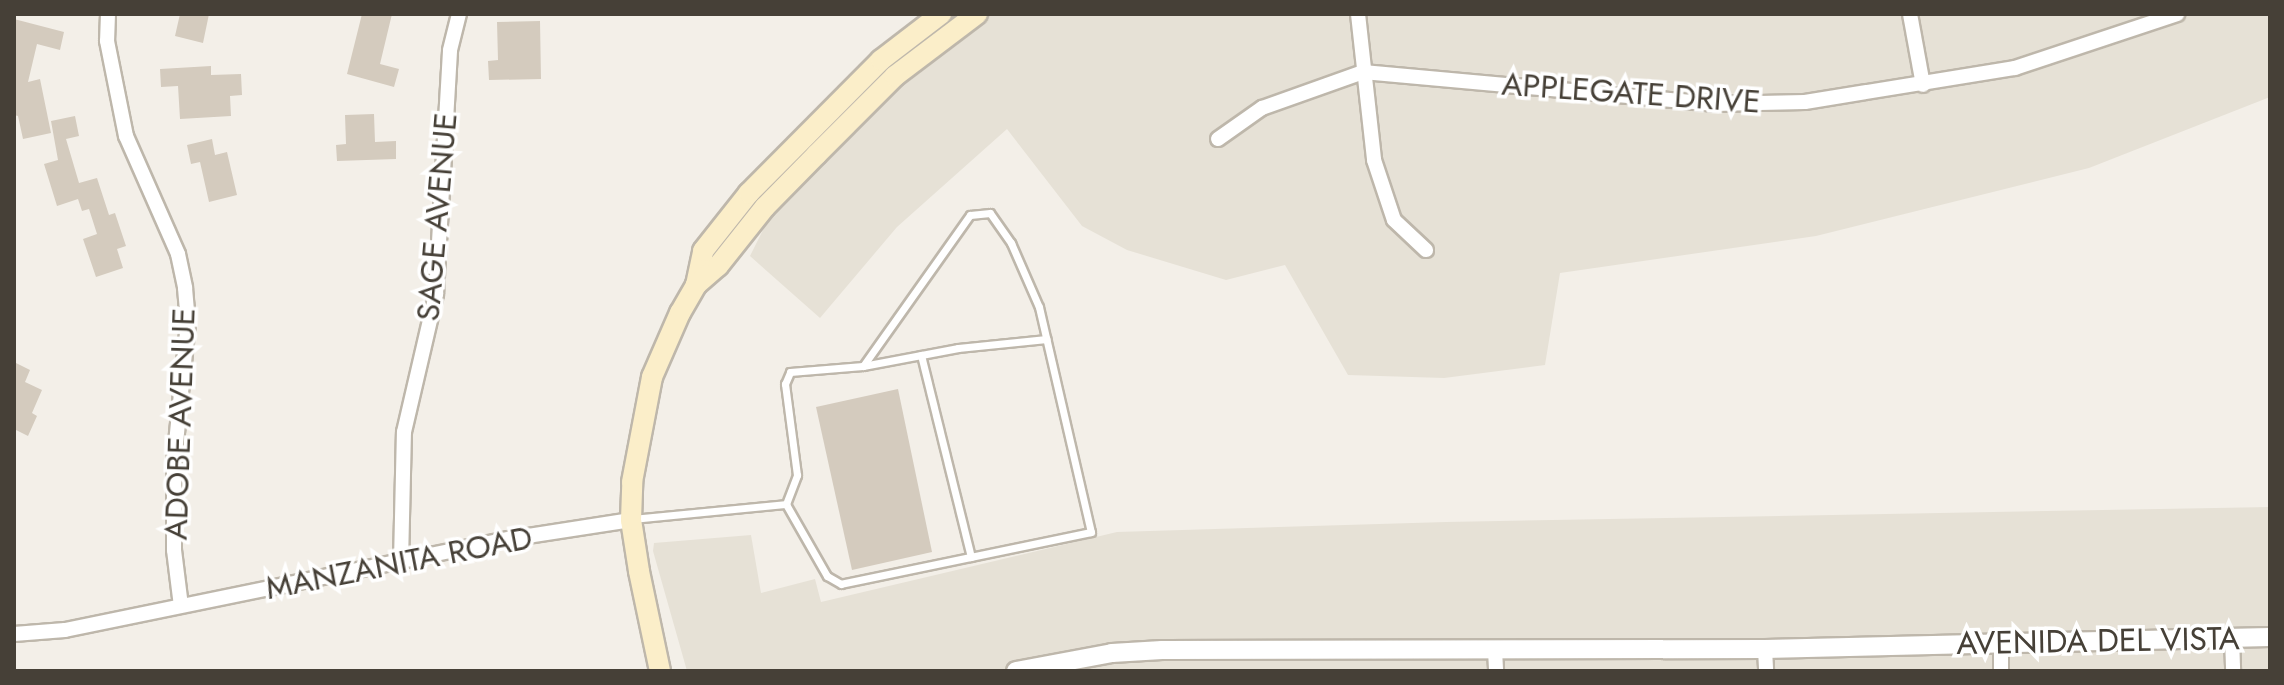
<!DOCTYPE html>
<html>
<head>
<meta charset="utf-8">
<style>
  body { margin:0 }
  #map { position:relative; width:2284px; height:685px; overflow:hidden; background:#f3efe8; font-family:Jost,sans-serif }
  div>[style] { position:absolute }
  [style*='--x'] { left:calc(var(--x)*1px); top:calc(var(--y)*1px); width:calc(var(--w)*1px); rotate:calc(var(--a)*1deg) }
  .residential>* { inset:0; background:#e6e1d6 }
  .building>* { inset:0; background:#d4cbbe }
  .roads { filter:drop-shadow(2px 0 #beb7ab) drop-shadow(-2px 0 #beb7ab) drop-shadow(0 2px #beb7ab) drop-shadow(0 -2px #beb7ab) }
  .service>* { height:7px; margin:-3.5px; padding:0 3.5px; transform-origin:3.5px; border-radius:3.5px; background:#fff }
  .minor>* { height:14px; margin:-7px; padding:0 7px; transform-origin:7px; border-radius:7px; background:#fff }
  .tertiary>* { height:18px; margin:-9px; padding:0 9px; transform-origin:9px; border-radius:9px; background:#fff }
  .secondary>* { height:20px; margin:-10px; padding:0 10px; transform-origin:10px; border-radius:10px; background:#fbeec9 }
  span { translate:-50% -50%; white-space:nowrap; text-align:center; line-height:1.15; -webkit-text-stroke:7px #fff; paint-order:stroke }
  .street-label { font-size:32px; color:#464037 }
  .frame { position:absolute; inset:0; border:16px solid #464037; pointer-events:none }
</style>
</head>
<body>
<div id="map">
  <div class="residential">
    <i style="clip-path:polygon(991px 14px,2270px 14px,2270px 97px,2089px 168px,1816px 236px,1560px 273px,1545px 365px,1444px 378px,1348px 375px,1285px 265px,1226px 280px,1127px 250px,1082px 226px,1007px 129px,897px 227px,820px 318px,750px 256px,770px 216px,911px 76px)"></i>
    <i style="clip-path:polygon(2270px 507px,2270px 671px,687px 671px,653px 551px,654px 543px,751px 535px,761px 593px,815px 579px,821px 602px,1117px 532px,1446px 522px)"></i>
  </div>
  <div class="building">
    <i style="clip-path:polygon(180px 14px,209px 14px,203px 43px,175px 36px)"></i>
    <i style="clip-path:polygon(362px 14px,392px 14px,380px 64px,399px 69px,394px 87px,347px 74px)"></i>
    <i style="clip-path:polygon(14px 19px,64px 32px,60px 50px,37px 44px,28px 82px,40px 79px,51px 133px,23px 139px,18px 116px,14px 115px)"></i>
    <i style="clip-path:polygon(540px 21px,541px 79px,489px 80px,488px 61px,498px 60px,497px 22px)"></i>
    <i style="clip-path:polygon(211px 66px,211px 75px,241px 74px,242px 95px,230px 96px,231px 116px,180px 119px,178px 86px,161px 87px,160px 69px)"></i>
    <i style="clip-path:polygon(374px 114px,375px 142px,396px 141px,396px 159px,337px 161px,336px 145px,346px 144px,345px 115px)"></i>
    <i style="clip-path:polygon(75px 116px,79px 136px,66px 139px,79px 183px,97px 178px,109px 215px,115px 213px,126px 246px,117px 249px,123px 268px,96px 277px,83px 239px,97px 234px,89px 209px,82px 211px,78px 199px,57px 206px,44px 164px,58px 160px,51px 121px)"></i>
    <i style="clip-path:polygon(212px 139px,215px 155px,227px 152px,237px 195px,209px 202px,200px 162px,191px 164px,187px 145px)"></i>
    <i style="clip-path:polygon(14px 362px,30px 370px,25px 382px,42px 390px,32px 413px,37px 416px,28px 436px,14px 429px)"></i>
    <i style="clip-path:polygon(898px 389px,932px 552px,852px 570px,816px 407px)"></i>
  </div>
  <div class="roads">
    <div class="service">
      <i style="--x:990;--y:213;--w:37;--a:55"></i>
      <i style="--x:1011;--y:243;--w:70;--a:66.4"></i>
      <i style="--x:1039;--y:307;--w:231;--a:77"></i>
      <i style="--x:1091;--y:532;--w:255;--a:168.3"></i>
      <i style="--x:841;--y:584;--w:16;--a:-150"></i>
      <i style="--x:827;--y:576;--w:83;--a:-119.7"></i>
      <i style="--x:786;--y:504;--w:31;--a:-69"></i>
      <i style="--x:797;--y:475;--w:92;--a:-97.5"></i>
      <i style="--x:785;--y:384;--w:13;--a:-67"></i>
      <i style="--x:790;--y:372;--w:73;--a:-4.7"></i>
      <i style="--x:863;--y:366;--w:185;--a:-54.7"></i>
      <i style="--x:970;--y:215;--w:20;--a:-6"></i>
      <i style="--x:921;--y:355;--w:208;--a:76.1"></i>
      <i style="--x:863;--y:366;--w:97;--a:-10.7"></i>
      <i style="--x:958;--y:348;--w:89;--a:-5.8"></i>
      <i style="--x:633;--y:519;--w:154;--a:-5.6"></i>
    </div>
    <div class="minor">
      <i style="--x:108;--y:14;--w:27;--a:92"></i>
      <i style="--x:107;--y:41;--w:97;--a:78.7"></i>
      <i style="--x:126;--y:136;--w:129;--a:66.2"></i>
      <i style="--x:178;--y:254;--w:35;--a:78"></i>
      <i style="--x:185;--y:288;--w:35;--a:85"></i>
      <i style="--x:188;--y:323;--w:142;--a:95.7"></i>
      <i style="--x:174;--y:464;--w:86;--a:90"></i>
      <i style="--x:174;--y:550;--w:56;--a:82.9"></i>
      <i style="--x:1358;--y:14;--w:147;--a:83.7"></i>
      <i style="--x:1374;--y:160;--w:63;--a:71.6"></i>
      <i style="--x:1394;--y:220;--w:44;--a:43.2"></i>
      <i style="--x:1910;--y:14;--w:72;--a:79.6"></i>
      <i style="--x:1218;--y:139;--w:54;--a:-35.2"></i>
      <i style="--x:1262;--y:108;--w:107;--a:-19.6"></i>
      <i style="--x:1363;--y:72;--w:352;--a:5.2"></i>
      <i style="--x:1714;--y:104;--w:91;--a:-1.3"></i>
      <i style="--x:1805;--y:102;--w:213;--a:-9.2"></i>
      <i style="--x:2015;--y:68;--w:171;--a:-18.4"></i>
      <i style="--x:401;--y:562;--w:130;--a:-88.7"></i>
      <i style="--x:404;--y:432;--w:142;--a:-76.9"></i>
      <i style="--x:436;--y:294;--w:244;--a:-86.7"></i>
      <i style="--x:450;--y:50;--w:37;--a:-76"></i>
      <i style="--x:14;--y:634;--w:51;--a:-4.5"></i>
      <i style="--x:65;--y:630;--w:452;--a:-11.6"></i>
      <i style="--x:508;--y:539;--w:124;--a:-8.8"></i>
      <i style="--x:2232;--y:638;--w:33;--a:88"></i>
      <i style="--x:1765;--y:649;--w:22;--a:87"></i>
      <i style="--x:1495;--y:650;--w:21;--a:87"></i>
      <i style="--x:2001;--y:671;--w:27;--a:-90"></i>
    </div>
    <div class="tertiary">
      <i style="--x:1016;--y:671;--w:98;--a:-10.6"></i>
      <i style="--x:1112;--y:653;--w:50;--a:-3.4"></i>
      <i style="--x:1162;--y:650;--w:603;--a:-0.1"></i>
      <i style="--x:1765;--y:649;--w:505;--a:-1.36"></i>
    </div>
    <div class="secondary">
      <i style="--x:696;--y:285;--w:35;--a:-78"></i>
      <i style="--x:703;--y:251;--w:74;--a:-51.6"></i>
      <i style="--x:749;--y:193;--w:187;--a:-45.2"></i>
      <i style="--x:881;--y:60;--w:76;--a:-37.5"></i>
      <i style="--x:660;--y:671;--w:102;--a:-101.9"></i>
      <i style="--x:639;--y:571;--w:52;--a:-98.9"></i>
      <i style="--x:631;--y:520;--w:38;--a:-88"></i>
      <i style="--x:632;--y:482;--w:107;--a:-79.2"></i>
      <i style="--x:652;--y:377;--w:70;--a:-66.4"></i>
      <i style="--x:680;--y:313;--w:32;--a:-60"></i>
      <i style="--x:696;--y:285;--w:29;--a:-41"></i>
      <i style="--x:718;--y:266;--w:75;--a:-51.5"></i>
      <i style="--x:765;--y:207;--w:74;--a:-45.5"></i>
      <i style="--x:817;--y:154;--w:110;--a:-45"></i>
      <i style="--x:895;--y:76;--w:103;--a:-37.1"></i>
    </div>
  </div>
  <div class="street-label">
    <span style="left:1631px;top:93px;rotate:4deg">APPLEGATE DRIVE</span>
    <span style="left:437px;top:217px;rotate:-85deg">SAGE AVENUE</span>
    <span style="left:180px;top:424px;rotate:-88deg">ADOBE AVENUE</span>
    <span style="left:399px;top:563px;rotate:-11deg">MANZANITA ROAD</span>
    <span style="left:2098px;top:641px;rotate:-1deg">AVENIDA DEL VISTA</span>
  </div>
  <div class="frame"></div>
</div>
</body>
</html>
